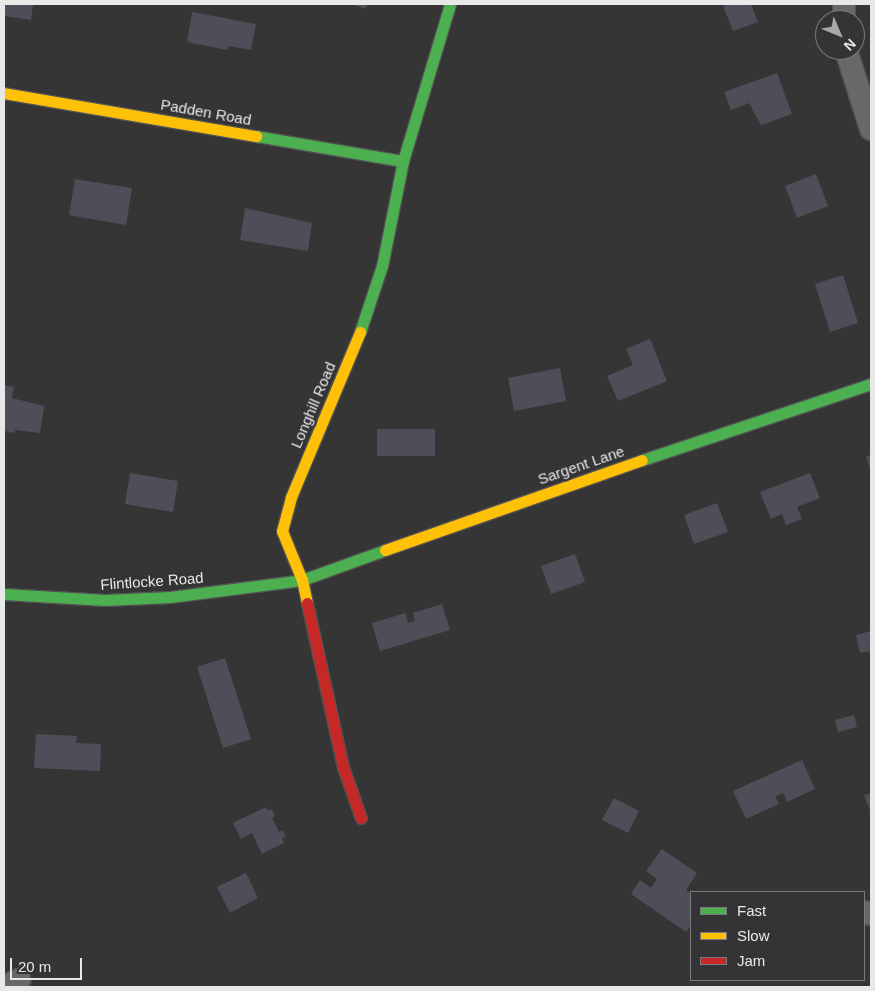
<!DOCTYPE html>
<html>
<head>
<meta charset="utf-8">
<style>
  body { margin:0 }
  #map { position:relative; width:875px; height:991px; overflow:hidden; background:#353536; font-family:Arial,sans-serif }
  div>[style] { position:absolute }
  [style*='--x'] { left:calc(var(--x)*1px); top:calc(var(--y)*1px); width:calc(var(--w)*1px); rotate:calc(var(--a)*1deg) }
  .building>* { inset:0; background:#4e4e58 }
  .roads { filter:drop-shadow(1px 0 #525252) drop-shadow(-1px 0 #525252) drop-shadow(0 1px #525252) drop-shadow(0 -1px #525252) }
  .street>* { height:22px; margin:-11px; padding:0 11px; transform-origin:11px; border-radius:11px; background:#686869 }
  .fast>* { height:11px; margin:-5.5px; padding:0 5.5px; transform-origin:5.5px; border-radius:5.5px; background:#4caf50 }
  .slow>* { height:11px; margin:-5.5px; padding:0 5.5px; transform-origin:5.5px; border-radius:5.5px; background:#ffc107 }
  .jam>* { height:11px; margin:-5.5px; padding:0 5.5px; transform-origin:5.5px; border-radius:5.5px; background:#c62828 }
  span { translate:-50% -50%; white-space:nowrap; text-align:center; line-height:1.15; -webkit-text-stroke:4.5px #343437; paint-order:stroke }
  .street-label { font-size:15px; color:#e8e8e9 }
  .frame { position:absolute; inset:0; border:5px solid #e8e8e9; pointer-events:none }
  .legend { position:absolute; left:690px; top:891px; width:175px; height:90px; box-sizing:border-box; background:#343437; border:1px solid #7c7c7e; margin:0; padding:6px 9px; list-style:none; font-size:15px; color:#e8e8e9 }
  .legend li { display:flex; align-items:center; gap:10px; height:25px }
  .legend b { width:25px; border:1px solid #7c7c7e }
  .north { position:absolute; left:815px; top:10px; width:50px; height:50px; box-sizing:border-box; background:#343437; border:1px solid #7c7c7e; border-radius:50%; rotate:135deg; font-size:14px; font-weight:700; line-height:20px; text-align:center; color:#e8e8e9 }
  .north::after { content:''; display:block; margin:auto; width:18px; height:22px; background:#a9a9aa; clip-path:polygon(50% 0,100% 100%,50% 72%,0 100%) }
  .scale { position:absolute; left:10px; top:958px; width:72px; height:22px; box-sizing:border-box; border:2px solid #e8e8e9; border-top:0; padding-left:6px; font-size:15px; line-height:18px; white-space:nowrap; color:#e8e8e9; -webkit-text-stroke:4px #343437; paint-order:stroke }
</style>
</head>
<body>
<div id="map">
  <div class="building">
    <i style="clip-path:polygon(4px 4px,33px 4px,31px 20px,4px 16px)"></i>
    <i style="clip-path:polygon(351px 4px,367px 4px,366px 9px)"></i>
    <i style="clip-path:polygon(730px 4px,751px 4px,758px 22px,733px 31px,723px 6px)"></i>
    <i style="clip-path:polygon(192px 12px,256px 24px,251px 50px,228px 46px,227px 50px,187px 42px)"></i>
    <i style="clip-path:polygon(777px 73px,792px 114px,761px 125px,749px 103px,731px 110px,724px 92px)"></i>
    <i style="clip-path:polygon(816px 174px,828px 206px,797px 218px,785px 186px)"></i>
    <i style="clip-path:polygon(75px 179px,132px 188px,126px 225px,69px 215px)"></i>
    <i style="clip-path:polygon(245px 208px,312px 223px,308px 251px,240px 240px)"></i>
    <i style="clip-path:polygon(843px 275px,858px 323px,830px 332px,815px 284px)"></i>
    <i style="clip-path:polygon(650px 339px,667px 381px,618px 401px,607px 376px,633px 365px,626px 349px)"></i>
    <i style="clip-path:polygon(560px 368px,566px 401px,514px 411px,508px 378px)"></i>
    <i style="clip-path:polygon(4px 385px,14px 387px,12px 398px,44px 406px,40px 433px,15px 430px,15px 433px,4px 431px)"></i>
    <i style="clip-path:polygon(377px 429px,435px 429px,435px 456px,377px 456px)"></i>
    <i style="clip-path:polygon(871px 455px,871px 471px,866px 457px)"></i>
    <i style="clip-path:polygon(130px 473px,178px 481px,173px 512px,125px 504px)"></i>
    <i style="clip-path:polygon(810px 473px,820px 498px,797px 507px,802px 519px,786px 525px,782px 514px,771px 519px,760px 492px)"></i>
    <i style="clip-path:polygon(717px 503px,728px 532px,694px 544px,684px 515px)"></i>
    <i style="clip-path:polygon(575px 554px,585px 582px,551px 594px,541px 566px)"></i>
    <i style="clip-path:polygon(442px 604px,450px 630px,380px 651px,372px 623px,406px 613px,408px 623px,415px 621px,413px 613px)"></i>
    <i style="clip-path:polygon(871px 631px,871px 651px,860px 653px,856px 635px)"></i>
    <i style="clip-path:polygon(225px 658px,251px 739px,223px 748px,197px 667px)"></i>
    <i style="clip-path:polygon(854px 715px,857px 727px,838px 732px,835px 720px)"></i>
    <i style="clip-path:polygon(36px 734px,77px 736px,76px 743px,101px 744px,100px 771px,34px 768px)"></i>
    <i style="clip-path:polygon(802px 760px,815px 789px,787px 802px,783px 793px,775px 796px,779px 804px,746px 819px,733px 791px)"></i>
    <i style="clip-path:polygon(871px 793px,871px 813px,864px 795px)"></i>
    <i style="clip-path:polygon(614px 798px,639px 811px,628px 833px,602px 820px)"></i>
    <i style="clip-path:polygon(266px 807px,268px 811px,272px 809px,275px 816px,272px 818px,279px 832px,283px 830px,286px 837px,282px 838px,284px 843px,262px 854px,252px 833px,241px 839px,233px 823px)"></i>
    <i style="clip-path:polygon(662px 849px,697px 873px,686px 890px,691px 894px,691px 925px,686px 932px,631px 894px,640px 880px,651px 888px,657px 879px,646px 871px)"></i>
    <i style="clip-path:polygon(246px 873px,258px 898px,230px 913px,217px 887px)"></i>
  </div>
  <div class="roads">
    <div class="street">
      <i style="--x:844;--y:20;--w:16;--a:-90"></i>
      <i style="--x:846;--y:50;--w:83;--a:72.4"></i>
      <i style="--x:864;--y:912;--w:7;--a:16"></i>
      <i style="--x:4;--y:987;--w:17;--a:-25"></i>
    </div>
    <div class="fast">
      <i style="--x:256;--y:136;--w:149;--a:9.7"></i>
      <i style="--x:360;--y:332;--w:70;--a:-71.6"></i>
      <i style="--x:382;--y:266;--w:107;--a:-78.7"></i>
      <i style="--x:403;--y:161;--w:164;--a:-73.3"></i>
      <i style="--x:642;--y:460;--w:241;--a:-18.4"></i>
      <i style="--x:4;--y:594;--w:101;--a:3.4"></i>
      <i style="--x:105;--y:600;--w:65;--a:-2.6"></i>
      <i style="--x:170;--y:597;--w:133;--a:-7.3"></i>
      <i style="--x:302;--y:580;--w:88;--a:-19.9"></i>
    </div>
    <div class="slow">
      <i style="--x:4;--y:93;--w:256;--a:9.7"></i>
      <i style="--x:385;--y:550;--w:272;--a:-19.3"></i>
      <i style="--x:307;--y:603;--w:24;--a:-102"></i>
      <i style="--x:302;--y:580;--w:53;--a:-112.2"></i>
      <i style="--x:282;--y:531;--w:35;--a:-75"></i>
      <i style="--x:291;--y:497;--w:179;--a:-67.3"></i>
    </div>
    <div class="jam">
      <i style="--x:307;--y:603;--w:168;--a:77.6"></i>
      <i style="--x:343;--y:767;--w:54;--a:70.6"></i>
    </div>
  </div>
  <div class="street-label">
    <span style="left:206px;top:112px;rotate:10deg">Padden Road</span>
    <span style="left:313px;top:405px;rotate:-67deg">Longhill Road</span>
    <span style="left:581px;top:465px;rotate:-19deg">Sargent Lane</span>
    <span style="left:152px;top:581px;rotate:-4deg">Flintlocke Road</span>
  </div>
  <div class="frame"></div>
  <ul class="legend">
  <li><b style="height:6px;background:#4caf50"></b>Fast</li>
  <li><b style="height:6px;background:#ffc107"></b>Slow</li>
  <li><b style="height:6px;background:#c62828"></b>Jam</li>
  </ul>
  <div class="north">N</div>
  <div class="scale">20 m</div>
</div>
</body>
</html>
